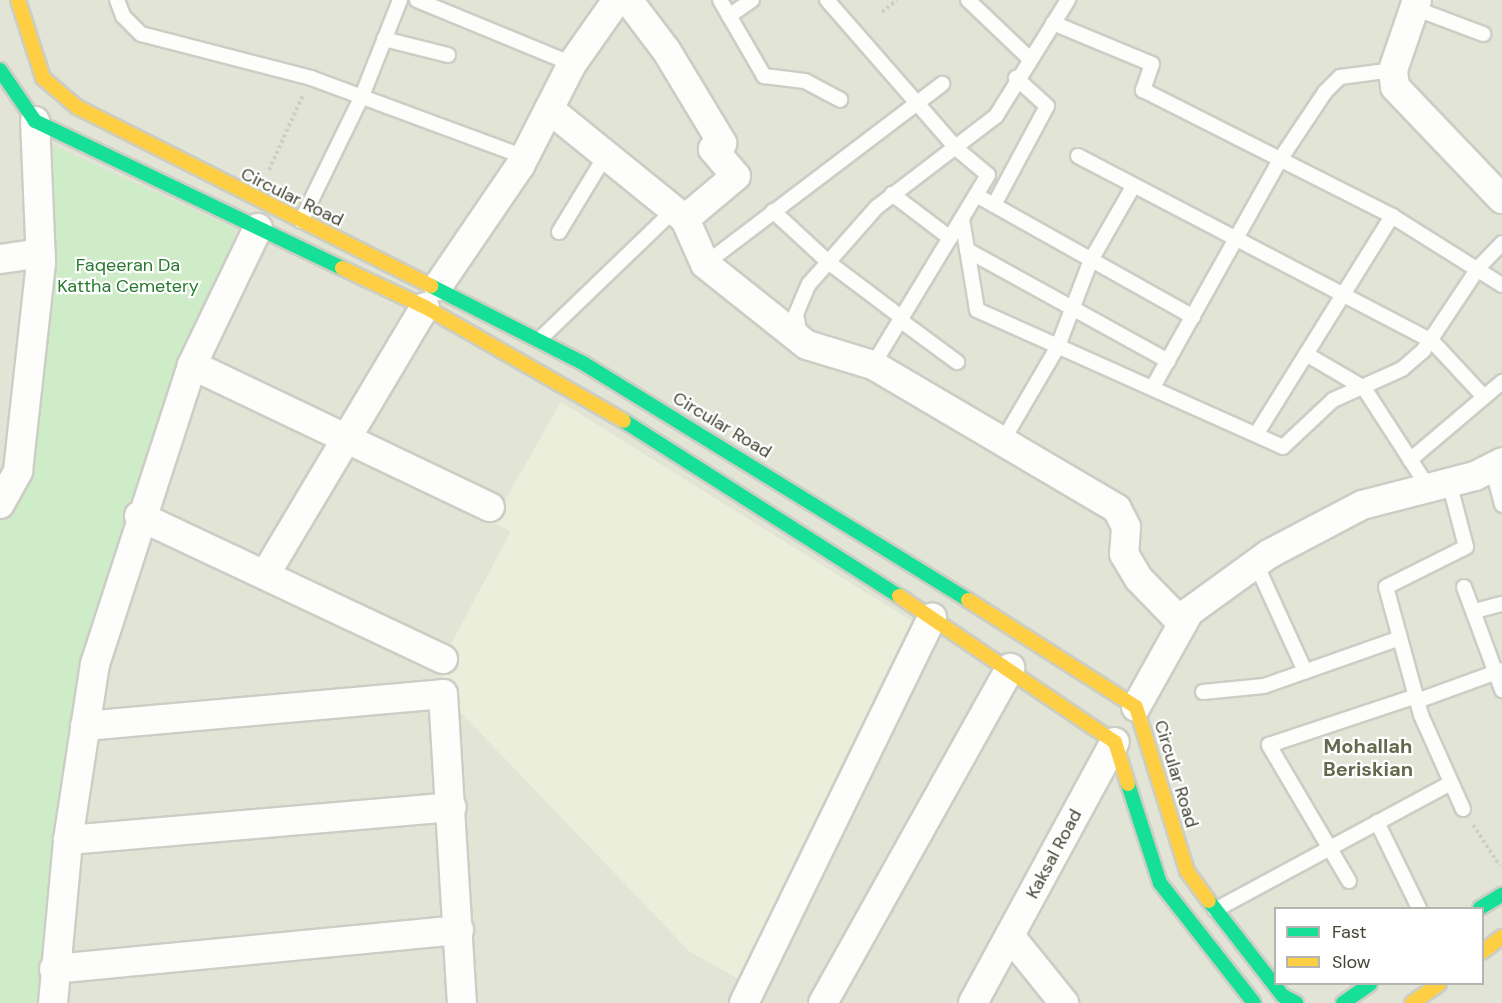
<!DOCTYPE html>
<html>
<head>
<meta charset="utf-8">
<style>
  body { margin:0 }
  #map { position:relative; width:1502px; height:1003px; overflow:hidden; background:#eff0e8; font-family:"DM Sans",sans-serif }
  div>[style] { position:absolute }
  [style*='--x'] { left:calc(var(--x)*1px); top:calc(var(--y)*1px); width:calc(var(--w)*1px); rotate:calc(var(--a)*1deg) }
  .residential>* { inset:0; background:#e2e4d5 }
  .education>* { inset:0; background:#ebeeda }
  .green>* { inset:0; background:#cdecc7 }
  .path>* { height:4px; margin-top:-2px; transform-origin:0; background:repeating-linear-gradient(90deg,#cdcec6 0 3px,transparent 0 6px) }
  .roads { filter:drop-shadow(2px 0 #cccec5) drop-shadow(-2px 0 #cccec5) drop-shadow(0 2px #cccec5) drop-shadow(0 -2px #cccec5) }
  .lane>* { height:14px; margin:-7px; padding:0 7px; transform-origin:7px; border-radius:7px; background:#fdfdfc }
  .street>* { height:28px; margin:-14px; padding:0 14px; transform-origin:14px; border-radius:14px; background:#fdfdfc }
  .fast>* { height:14px; margin:-7px; padding:0 7px; transform-origin:7px; border-radius:7px; background:#16e098 }
  .slow>* { height:14px; margin:-7px; padding:0 7px; transform-origin:7px; border-radius:7px; background:#ffcf43 }
  span { translate:-50% -50%; white-space:nowrap; text-align:center; line-height:1.15; -webkit-text-stroke:4.5px #fff; paint-order:stroke }
  .street-label { font-size:18px; color:#444534 }
  .park-label { font-size:18px; color:#27782e }
  .neighbourhood-label { font-size:20px; color:#66684b; font-weight:700 }
  .legend { position:absolute; left:1274px; top:907px; width:210px; height:78px; box-sizing:border-box; background:#fff; border:2px solid #b4b5ae; margin:0; padding:8px 10px; list-style:none; font-size:18px; color:#444534 }
  .legend li { display:flex; align-items:center; gap:12px; height:30px }
  .legend b { width:30px; border:2px solid #b4b5ae }
</style>
</head>
<body>
<div id="map">
  <div class="residential">
    <i style="clip-path:polygon(evenodd,0 0,1502px 0,1502px 1003px,0 1003px,0 0,1276px 908px,1482px 908px,1482px 984px,1276px 984px,1276px 908px)"></i>
  </div>
  <div class="education">
    <i style="clip-path:polygon(561px 402px,928px 631px,762px 992px,690px 952px,443px 694px,443px 659px,511px 531px,492px 523px)"></i>
  </div>
  <div class="green">
    <i style="clip-path:polygon(54px 146px,236px 229px,123px 570px,54px 1003px,0 1003px,0 470px,18px 471px)"></i>
  </div>
  <div class="path">
    <i style="--x:882;--y:12;--w:19;--a:-39"></i>
    <i style="--x:269;--y:170;--w:82;--a:-65.6"></i>
    <i style="--x:1473;--y:825;--w:49;--a:56.6"></i>
  </div>
  <div class="roads">
    <div class="lane">
      <i style="--x:117;--y:0;--w:17;--a:69"></i>
      <i style="--x:123;--y:16;--w:25;--a:45"></i>
      <i style="--x:141;--y:34;--w:176;--a:14.5"></i>
      <i style="--x:311;--y:78;--w:227;--a:20.3"></i>
      <i style="--x:417;--y:0;--w:168;--a:22.4"></i>
      <i style="--x:720;--y:0;--w:88;--a:59.9"></i>
      <i style="--x:764;--y:76;--w:41;--a:7"></i>
      <i style="--x:805;--y:81;--w:40;--a:28"></i>
      <i style="--x:827;--y:0;--w:198;--a:48.9"></i>
      <i style="--x:957;--y:149;--w:40;--a:40"></i>
      <i style="--x:988;--y:175;--w:222;--a:121.2"></i>
      <i style="--x:968;--y:0;--w:86;--a:43.6"></i>
      <i style="--x:1414;--y:8;--w:74;--a:20.6"></i>
      <i style="--x:729;--y:16;--w:28;--a:-35"></i>
      <i style="--x:1053;--y:23;--w:107;--a:22.5"></i>
      <i style="--x:1152;--y:64;--w:28;--a:109"></i>
      <i style="--x:1143;--y:90;--w:279;--a:26.8"></i>
      <i style="--x:1392;--y:216;--w:130;--a:32.1"></i>
      <i style="--x:384;--y:39;--w:66;--a:14"></i>
      <i style="--x:1078;--y:156;--w:399;--a:27.6"></i>
      <i style="--x:1432;--y:341;--w:76;--a:47.1"></i>
      <i style="--x:892;--y:194;--w:73;--a:37.2"></i>
      <i style="--x:976;--y:195;--w:249;--a:29.3"></i>
      <i style="--x:994;--y:205;--w:112;--a:-61.8"></i>
      <i style="--x:1047;--y:106;--w:42;--a:-137.9"></i>
      <i style="--x:773;--y:211;--w:75;--a:42.8"></i>
      <i style="--x:828;--y:262;--w:91;--a:37"></i>
      <i style="--x:962;--y:219;--w:92;--a:80.6"></i>
      <i style="--x:977;--y:310;--w:335;--a:24.1"></i>
      <i style="--x:1283;--y:447;--w:69;--a:-43.2"></i>
      <i style="--x:1333;--y:400;--w:76;--a:-24.2"></i>
      <i style="--x:1402;--y:369;--w:28;--a:-41"></i>
      <i style="--x:1423;--y:351;--w:101;--a:-56.3"></i>
      <i style="--x:1479;--y:267;--w:33;--a:-46"></i>
      <i style="--x:301;--y:221;--w:139;--a:-64"></i>
      <i style="--x:362;--y:96;--w:103;--a:-68.4"></i>
      <i style="--x:559;--y:232;--w:92;--a:-58.7"></i>
      <i style="--x:967;--y:250;--w:230;--a:28.9"></i>
      <i style="--x:705;--y:264;--w:298;--a:-37.2"></i>
      <i style="--x:900;--y:320;--w:71;--a:36.4"></i>
      <i style="--x:800;--y:335;--w:21;--a:-101"></i>
      <i style="--x:796;--y:314;--w:33;--a:-67"></i>
      <i style="--x:809;--y:284;--w:103;--a:-48.6"></i>
      <i style="--x:877;--y:207;--w:150;--a:-37.4"></i>
      <i style="--x:996;--y:116;--w:137;--a:-58.2"></i>
      <i style="--x:540;--y:339;--w:183;--a:-43.9"></i>
      <i style="--x:1306;--y:354;--w:67;--a:30.4"></i>
      <i style="--x:1364;--y:388;--w:118;--a:57.1"></i>
      <i style="--x:1153;--y:387;--w:262;--a:-60.8"></i>
      <i style="--x:1281;--y:158;--w:79;--a:-56.3"></i>
      <i style="--x:1325;--y:92;--w:21;--a:-45"></i>
      <i style="--x:1340;--y:77;--w:53;--a:-7.5"></i>
      <i style="--x:1257;--y:433;--w:256;--a:-58.1"></i>
      <i style="--x:1002;--y:442;--w:111;--a:-59.7"></i>
      <i style="--x:1058;--y:346;--w:92;--a:-69"></i>
      <i style="--x:1091;--y:260;--w:86;--a:-60.2"></i>
      <i style="--x:1410;--y:460;--w:121;--a:-40.3"></i>
      <i style="--x:1492;--y:467;--w:39;--a:75"></i>
      <i style="--x:1449;--y:482;--w:67;--a:75.3"></i>
      <i style="--x:1466;--y:547;--w:89;--a:153.4"></i>
      <i style="--x:1386;--y:587;--w:133;--a:74.7"></i>
      <i style="--x:1421;--y:715;--w:103;--a:65.9"></i>
      <i style="--x:1256;--y:564;--w:118;--a:65.4"></i>
      <i style="--x:1464;--y:587;--w:110;--a:69.7"></i>
      <i style="--x:1475;--y:611;--w:28;--a:-15"></i>
      <i style="--x:1203;--y:692;--w:61;--a:-5.6"></i>
      <i style="--x:1264;--y:686;--w:144;--a:-19.4"></i>
      <i style="--x:1417;--y:701;--w:90;--a:-20"></i>
      <i style="--x:1377;--y:822;--w:96;--a:64"></i>
      <i style="--x:1349;--y:881;--w:158;--a:-120.5"></i>
      <i style="--x:1269;--y:745;--w:155;--a:-18.4"></i>
      <i style="--x:1215;--y:910;--w:268;--a:-28.3"></i>
    </div>
    <div class="street">
      <i style="--x:628;--y:0;--w:63;--a:52.8"></i>
      <i style="--x:666;--y:50;--w:109;--a:58.9"></i>
      <i style="--x:722;--y:143;--w:11;--a:146"></i>
      <i style="--x:713;--y:149;--w:35;--a:50"></i>
      <i style="--x:736;--y:176;--w:67;--a:139.9"></i>
      <i style="--x:1417;--y:0;--w:74;--a:108.9"></i>
      <i style="--x:1393;--y:70;--w:17;--a:83"></i>
      <i style="--x:1395;--y:87;--w:155;--a:46.3"></i>
      <i style="--x:549;--y:109;--w:175;--a:39"></i>
      <i style="--x:685;--y:219;--w:49;--a:66"></i>
      <i style="--x:705;--y:264;--w:130;--a:38.5"></i>
      <i style="--x:807;--y:345;--w:69;--a:16.9"></i>
      <i style="--x:873;--y:365;--w:283;--a:30.5"></i>
      <i style="--x:1117;--y:509;--w:20;--a:63"></i>
      <i style="--x:1126;--y:527;--w:27;--a:94"></i>
      <i style="--x:1124;--y:554;--w:29;--a:59"></i>
      <i style="--x:1139;--y:579;--w:62;--a:45.7"></i>
      <i style="--x:0;--y:259;--w:41;--a:-8.3"></i>
      <i style="--x:438;--y:286;--w:145;--a:-55.7"></i>
      <i style="--x:520;--y:166;--w:114;--a:-63"></i>
      <i style="--x:572;--y:64;--w:78;--a:-54.9"></i>
      <i style="--x:192;--y:365;--w:330;--a:25.5"></i>
      <i style="--x:0;--y:504;--w:38;--a:-61"></i>
      <i style="--x:18;--y:471;--w:209;--a:-83.7"></i>
      <i style="--x:41;--y:263;--w:142;--a:-92.4"></i>
      <i style="--x:139;--y:516;--w:336;--a:25.2"></i>
      <i style="--x:265;--y:575;--w:312;--a:-59.2"></i>
      <i style="--x:1136;--y:707;--w:109;--a:-60.8"></i>
      <i style="--x:1189;--y:612;--w:99;--a:-35.9"></i>
      <i style="--x:1269;--y:554;--w:105;--a:-27.8"></i>
      <i style="--x:1362;--y:505;--w:117;--a:-14.4"></i>
      <i style="--x:1475;--y:476;--w:30;--a:-27"></i>
      <i style="--x:85;--y:726;--w:359;--a:-5.1"></i>
      <i style="--x:443;--y:694;--w:310;--a:86.5"></i>
      <i style="--x:68;--y:840;--w:385;--a:-4.9"></i>
      <i style="--x:1010;--y:936;--w:86;--a:51.1"></i>
      <i style="--x:54;--y:969;--w:407;--a:-5.5"></i>
      <i style="--x:53;--y:1003;--w:164;--a:-84.7"></i>
      <i style="--x:68;--y:840;--w:178;--a:-81.3"></i>
      <i style="--x:95;--y:664;--w:314;--a:-72"></i>
      <i style="--x:192;--y:365;--w:152;--a:-64.3"></i>
      <i style="--x:744;--y:1003;--w:429;--a:-64"></i>
      <i style="--x:823;--y:1003;--w:384;--a:-60.8"></i>
      <i style="--x:973;--y:1003;--w:297;--a:-61.5"></i>
    </div>
    <div class="fast">
      <i style="--x:0;--y:70;--w:62;--a:55.5"></i>
      <i style="--x:35;--y:121;--w:340;--a:25.6"></i>
      <i style="--x:431;--y:286;--w:170;--a:26.9"></i>
      <i style="--x:583;--y:363;--w:452;--a:31.6"></i>
      <i style="--x:624;--y:421;--w:326;--a:32.5"></i>
      <i style="--x:1128;--y:784;--w:104;--a:72.1"></i>
      <i style="--x:1160;--y:883;--w:152;--a:51.9"></i>
      <i style="--x:1209;--y:901;--w:120;--a:52.1"></i>
      <i style="--x:1283;--y:996;--w:15;--a:28"></i>
      <i style="--x:1480;--y:908;--w:26;--a:-31"></i>
      <i style="--x:1343;--y:1003;--w:33;--a:-35"></i>
    </div>
    <div class="slow">
      <i style="--x:18;--y:0;--w:82;--a:72.2"></i>
      <i style="--x:43;--y:78;--w:45;--a:40.5"></i>
      <i style="--x:77;--y:107;--w:397;--a:26.8"></i>
      <i style="--x:342;--y:268;--w:92;--a:25.2"></i>
      <i style="--x:425;--y:307;--w:229;--a:29.8"></i>
      <i style="--x:899;--y:596;--w:261;--a:34.1"></i>
      <i style="--x:1115;--y:742;--w:44;--a:72.8"></i>
      <i style="--x:968;--y:600;--w:199;--a:32.5"></i>
      <i style="--x:1136;--y:707;--w:172;--a:72.7"></i>
      <i style="--x:1187;--y:871;--w:37;--a:54"></i>
      <i style="--x:1482;--y:952;--w:25;--a:-37"></i>
      <i style="--x:1412;--y:1003;--w:33;--a:-35"></i>
    </div>
  </div>
  <div class="street-label">
    <span style="left:292px;top:197px;rotate:26deg">Circular Road</span>
    <span style="left:722px;top:425px;rotate:31deg">Circular Road</span>
    <span style="left:1176px;top:774px;rotate:73deg">Circular Road</span>
    <span style="left:1054px;top:854px;rotate:-62deg">Kaksal Road</span>
  </div>
  <div class="park-label">
    <span style="left:128px;top:276px">Faqeeran Da<br>Kattha Cemetery</span>
  </div>
  <div class="neighbourhood-label">
    <span style="left:1368px;top:758px">Mohallah<br>Beriskian</span>
  </div>
  <ul class="legend">
  <li><b style="height:8px;background:#16e098"></b>Fast</li>
  <li><b style="height:8px;background:#ffcf43"></b>Slow</li>
  </ul>
</div>
</body>
</html>
